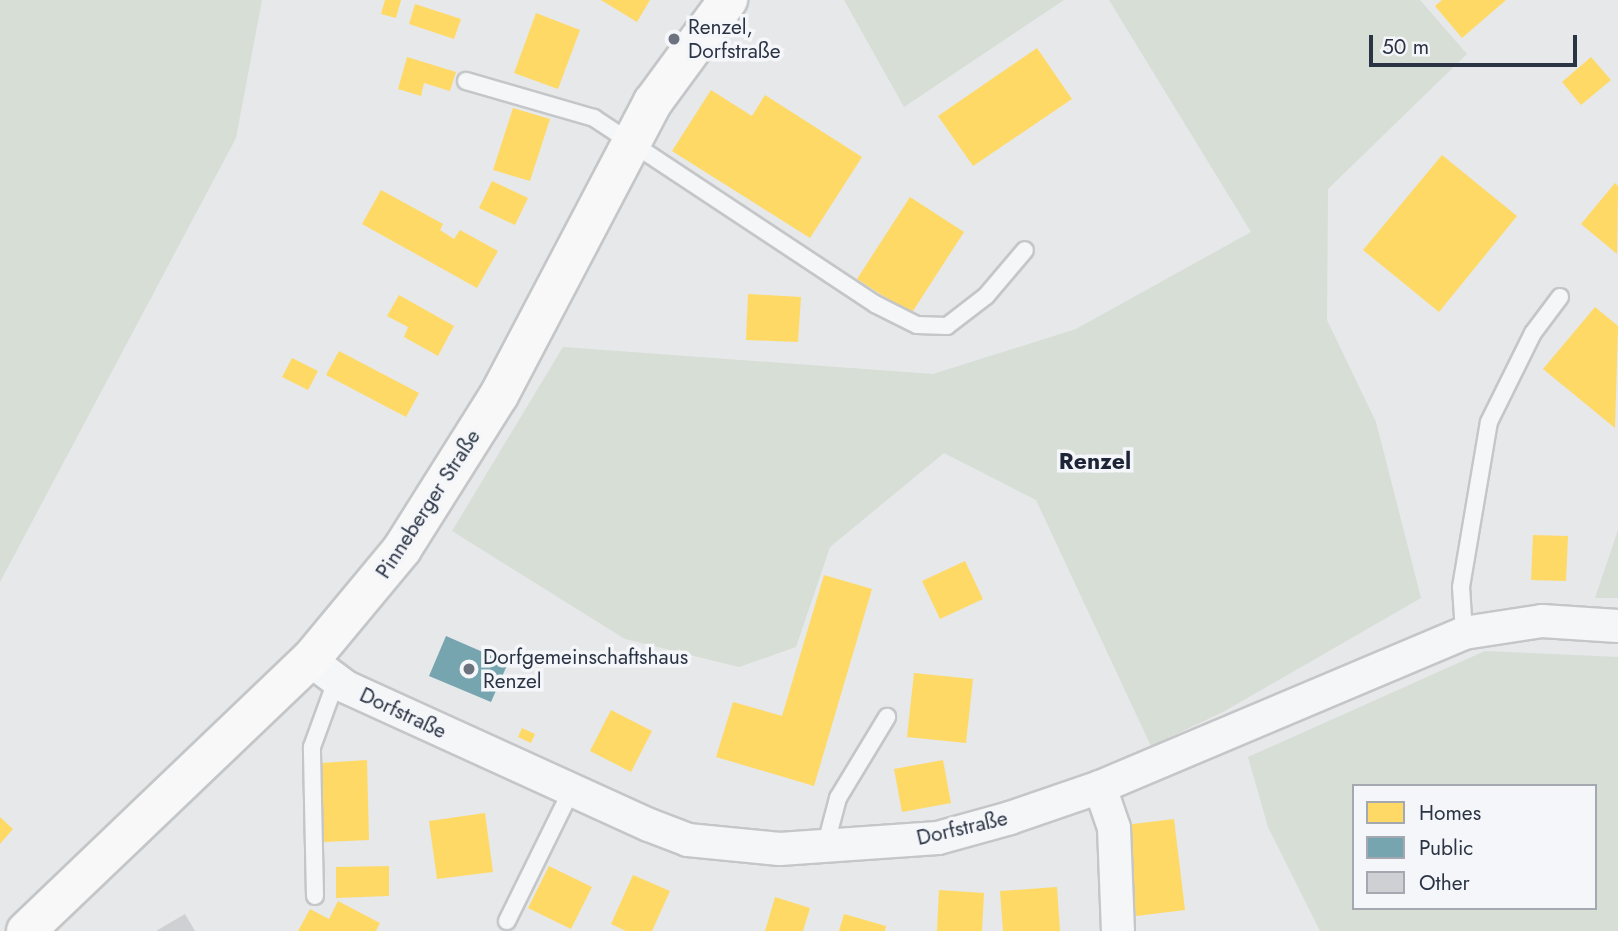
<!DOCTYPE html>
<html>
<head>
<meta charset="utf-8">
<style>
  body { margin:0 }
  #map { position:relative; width:1618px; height:931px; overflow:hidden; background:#e6e8ea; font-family:Jost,sans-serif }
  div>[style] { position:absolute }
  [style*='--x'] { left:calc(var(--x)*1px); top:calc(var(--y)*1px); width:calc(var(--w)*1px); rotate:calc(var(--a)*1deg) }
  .green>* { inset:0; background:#d6ded6 }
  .homes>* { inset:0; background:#ffd966 }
  .public>* { inset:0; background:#76a5af }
  .building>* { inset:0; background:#ced0d3 }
  .roads { filter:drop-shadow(2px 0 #c4c6c8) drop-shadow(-2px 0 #c4c6c8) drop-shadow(0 2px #c4c6c8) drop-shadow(0 -2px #c4c6c8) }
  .service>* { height:16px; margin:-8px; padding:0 8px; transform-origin:8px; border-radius:8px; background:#f5f6f7 }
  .minor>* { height:32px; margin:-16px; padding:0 16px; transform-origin:16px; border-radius:16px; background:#f5f6f7 }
  .secondary>* { height:38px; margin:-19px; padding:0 19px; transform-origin:19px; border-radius:19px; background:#f8f8f8 }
  .dots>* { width:19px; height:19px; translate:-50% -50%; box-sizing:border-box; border:4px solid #f4f6f9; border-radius:50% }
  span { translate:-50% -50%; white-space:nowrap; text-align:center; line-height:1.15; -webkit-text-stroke:7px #f4f6f9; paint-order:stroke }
  .poi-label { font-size:21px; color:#2b3445 }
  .left { translate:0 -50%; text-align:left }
  .street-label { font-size:21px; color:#2b3445 }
  .neighbourhood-label { font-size:23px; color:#1d2536; font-weight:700 }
  .legend { position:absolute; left:1352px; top:784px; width:245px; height:126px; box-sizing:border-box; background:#f4f6f9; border:2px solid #a4a8b1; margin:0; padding:9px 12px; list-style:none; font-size:21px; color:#2b3445 }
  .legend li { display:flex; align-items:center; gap:14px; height:35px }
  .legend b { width:35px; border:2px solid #a4a8b1 }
  .scale { position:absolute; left:1369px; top:35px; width:208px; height:32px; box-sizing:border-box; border:4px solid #2b3445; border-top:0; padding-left:9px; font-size:21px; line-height:24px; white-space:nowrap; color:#2b3445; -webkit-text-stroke:5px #f4f6f9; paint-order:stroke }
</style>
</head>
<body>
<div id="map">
  <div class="green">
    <i style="clip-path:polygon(0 0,262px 0,236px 138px,0 582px)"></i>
    <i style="clip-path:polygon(844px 0,1064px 0,904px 107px)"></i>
    <i style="clip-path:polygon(1109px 0,1420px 0,1467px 54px,1328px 189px,1327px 320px,1376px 422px,1421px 598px,1223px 712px,1151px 746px,1036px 500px,944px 453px,830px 547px,796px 647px,739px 667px,625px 639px,452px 531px,563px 347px,933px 374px,1076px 329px,1251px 232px)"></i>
    <i style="clip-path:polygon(1618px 530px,1618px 598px,1595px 598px)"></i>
    <i style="clip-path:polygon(evenodd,1485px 651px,1618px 657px,1618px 931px,1320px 931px,1268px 827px,1248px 757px,1485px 651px,1354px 786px,1595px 786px,1595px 908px,1354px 908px,1354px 786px)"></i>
  </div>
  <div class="homes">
    <i style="clip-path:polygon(385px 0,401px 0,396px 18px,381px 14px)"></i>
    <i style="clip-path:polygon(601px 0,650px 0,637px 22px)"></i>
    <i style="clip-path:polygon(1442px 0,1506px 0,1462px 38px,1435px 6px)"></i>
    <i style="clip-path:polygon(415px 4px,461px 19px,454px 39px,409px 24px)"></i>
    <i style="clip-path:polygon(536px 13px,580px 30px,558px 89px,514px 73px)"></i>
    <i style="clip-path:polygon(1037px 48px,1072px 99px,973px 166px,938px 116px)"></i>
    <i style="clip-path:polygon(407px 57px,456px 72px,450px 91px,424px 83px,421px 96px,398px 89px)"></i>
    <i style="clip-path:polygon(1591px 57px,1611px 80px,1581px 105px,1562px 82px)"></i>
    <i style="clip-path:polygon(711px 90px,752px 116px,765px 95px,862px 157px,810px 238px,672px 151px)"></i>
    <i style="clip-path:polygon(513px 108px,550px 119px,530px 181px,493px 170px)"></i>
    <i style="clip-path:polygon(1442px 155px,1517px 216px,1439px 312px,1363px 250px)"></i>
    <i style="clip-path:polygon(492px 181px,528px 198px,515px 225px,479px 208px)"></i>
    <i style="clip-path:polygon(1615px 183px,1618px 186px,1617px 254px,1581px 224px)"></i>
    <i style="clip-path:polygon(381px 190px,443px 224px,440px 230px,454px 239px,460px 230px,498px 251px,477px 288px,362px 224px)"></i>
    <i style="clip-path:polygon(910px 197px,964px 232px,911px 314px,857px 279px)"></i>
    <i style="clip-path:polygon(748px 294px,801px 297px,798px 342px,746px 340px)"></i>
    <i style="clip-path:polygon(399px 295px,454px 326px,438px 356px,404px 337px,408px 327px,387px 316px)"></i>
    <i style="clip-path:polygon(1595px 307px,1618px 326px,1615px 428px,1543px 369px)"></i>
    <i style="clip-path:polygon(339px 351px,419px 393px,406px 417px,326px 375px)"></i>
    <i style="clip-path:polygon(292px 358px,318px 371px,308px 390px,282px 377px)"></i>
    <i style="clip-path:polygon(1533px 535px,1568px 536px,1566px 581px,1531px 580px)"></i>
    <i style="clip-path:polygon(965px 561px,983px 599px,940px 619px,922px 581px)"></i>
    <i style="clip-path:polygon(824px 575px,872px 589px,814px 786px,716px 757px,733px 702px,782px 716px)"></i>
    <i style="clip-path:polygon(914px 673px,973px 679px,966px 743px,907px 737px)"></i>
    <i style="clip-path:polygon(611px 710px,652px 731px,631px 772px,590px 751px)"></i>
    <i style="clip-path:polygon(522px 728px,535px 734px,531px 743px,518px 737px)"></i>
    <i style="clip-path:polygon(367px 760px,369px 840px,324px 842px,321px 763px)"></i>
    <i style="clip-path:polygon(943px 760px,951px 803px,902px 812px,894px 769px)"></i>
    <i style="clip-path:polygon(485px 813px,493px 872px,437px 879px,429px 821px)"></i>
    <i style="clip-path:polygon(0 817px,13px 829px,0 844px)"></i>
    <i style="clip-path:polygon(1174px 819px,1185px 910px,1136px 916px,1125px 825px)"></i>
    <i style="clip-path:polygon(389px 866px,389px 896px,336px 898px,336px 867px)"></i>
    <i style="clip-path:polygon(549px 866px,592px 887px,571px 929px,528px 908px)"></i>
    <i style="clip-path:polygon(633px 875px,670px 891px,652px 931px,626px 931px,611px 924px)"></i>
    <i style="clip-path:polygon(1057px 887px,1060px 931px,1003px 931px,1000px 891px)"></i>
    <i style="clip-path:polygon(939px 890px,984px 893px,982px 931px,937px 931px)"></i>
    <i style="clip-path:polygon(775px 897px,810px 908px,803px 931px,765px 931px)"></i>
    <i style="clip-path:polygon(338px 901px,380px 923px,376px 931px,298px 931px,310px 909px,329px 919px)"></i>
    <i style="clip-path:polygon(844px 914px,886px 926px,885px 931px,839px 931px)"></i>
  </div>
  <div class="public">
    <i style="clip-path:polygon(446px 636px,508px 663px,491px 702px,429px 676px)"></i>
  </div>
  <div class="building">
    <i style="clip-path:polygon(185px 914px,195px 931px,156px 931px)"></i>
  </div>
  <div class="roads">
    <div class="service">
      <i style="--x:466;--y:81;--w:133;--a:16.1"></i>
      <i style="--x:594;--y:118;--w:337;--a:33.5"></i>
      <i style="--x:875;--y:304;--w:47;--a:26.6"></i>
      <i style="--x:917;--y:325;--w:30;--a:2"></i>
      <i style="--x:947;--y:326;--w:49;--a:-37.6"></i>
      <i style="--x:986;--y:296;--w:60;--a:-49.7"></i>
      <i style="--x:1464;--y:633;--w:46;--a:-93.7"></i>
      <i style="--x:1461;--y:587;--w:167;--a:-80.4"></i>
      <i style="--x:1489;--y:422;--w:99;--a:-63.7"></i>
      <i style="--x:1533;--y:333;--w:45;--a:-53.1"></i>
      <i style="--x:825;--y:847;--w:51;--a:-75.1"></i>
      <i style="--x:838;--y:798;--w:95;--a:-58.8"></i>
      <i style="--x:315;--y:896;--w:149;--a:-91.2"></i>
      <i style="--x:312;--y:747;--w:70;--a:-70"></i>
      <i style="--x:507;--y:921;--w:145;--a:-63.8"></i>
    </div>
    <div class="minor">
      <i style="--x:310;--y:660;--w:45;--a:36.9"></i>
      <i style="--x:346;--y:687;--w:333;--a:24.5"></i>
      <i style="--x:649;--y:825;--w:42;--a:21"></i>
      <i style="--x:688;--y:840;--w:92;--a:5.6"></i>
      <i style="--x:780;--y:849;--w:158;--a:-4"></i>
      <i style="--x:938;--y:838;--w:75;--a:-15.5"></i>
      <i style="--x:1010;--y:818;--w:95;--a:-19"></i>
      <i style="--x:1100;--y:787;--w:395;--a:-22.9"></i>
      <i style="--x:1464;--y:633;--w:79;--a:-8.7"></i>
      <i style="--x:1542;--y:621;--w:76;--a:3.8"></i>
      <i style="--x:1100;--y:787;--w:43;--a:71.1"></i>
      <i style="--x:1114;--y:828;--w:103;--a:87.8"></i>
    </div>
    <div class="secondary">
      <i style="--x:26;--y:931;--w:393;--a:-43.7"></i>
      <i style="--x:310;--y:660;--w:144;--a:-50.3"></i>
      <i style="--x:402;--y:549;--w:182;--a:-57.8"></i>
      <i style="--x:499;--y:395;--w:331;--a:-62.3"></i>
      <i style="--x:653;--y:102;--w:127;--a:-53.7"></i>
    </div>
  </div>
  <div class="dots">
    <i style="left:674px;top:39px;background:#6c737f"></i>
    <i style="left:469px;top:669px;background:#6c737f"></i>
  </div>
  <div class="poi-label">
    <span class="left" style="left:688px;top:39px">Renzel,<br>Dorfstraße</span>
    <span class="left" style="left:483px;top:669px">Dorfgemeinschaftshaus<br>Renzel</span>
  </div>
  <div class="street-label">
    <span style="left:428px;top:504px;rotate:-57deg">Pinneberger Straße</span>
    <span style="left:403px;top:713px;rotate:25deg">Dorfstraße</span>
    <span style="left:962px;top:828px;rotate:-13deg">Dorfstraße</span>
  </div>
  <div class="neighbourhood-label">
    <span style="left:1095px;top:461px">Renzel</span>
  </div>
  <ul class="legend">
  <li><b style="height:19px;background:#ffd966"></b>Homes</li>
  <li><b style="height:19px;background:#76a5af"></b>Public</li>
  <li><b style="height:19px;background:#ced0d3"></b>Other</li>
  </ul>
  <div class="scale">50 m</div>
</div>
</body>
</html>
